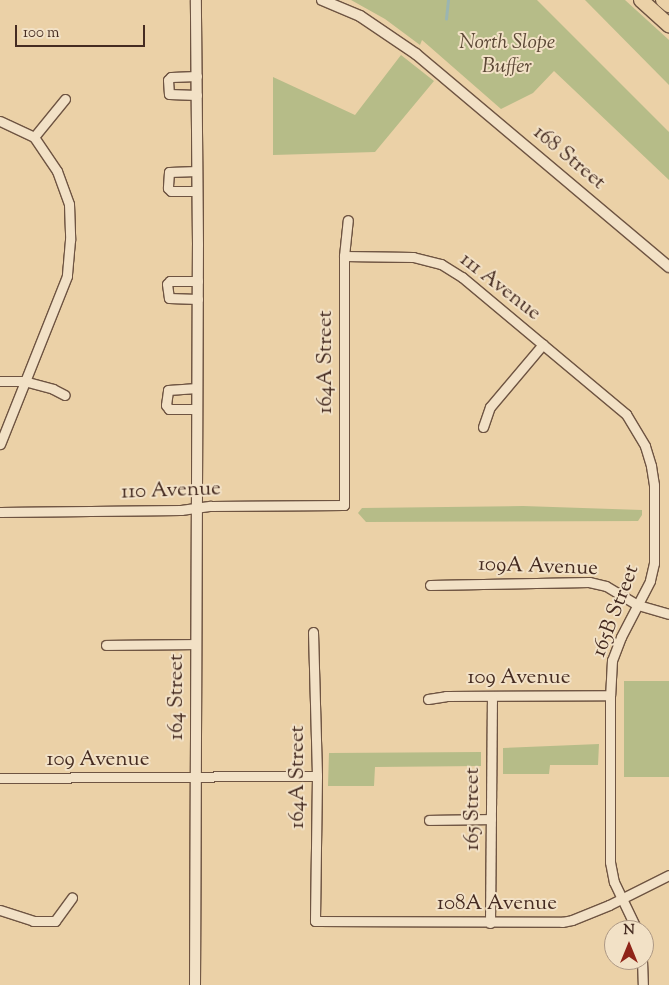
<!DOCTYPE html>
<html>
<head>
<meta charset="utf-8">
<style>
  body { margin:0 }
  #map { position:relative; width:669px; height:985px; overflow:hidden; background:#ebd1a7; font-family:"Sorts Mill Goudy",serif }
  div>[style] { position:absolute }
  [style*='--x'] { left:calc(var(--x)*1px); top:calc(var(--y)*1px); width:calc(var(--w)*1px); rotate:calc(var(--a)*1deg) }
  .green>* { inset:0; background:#b6bc88 }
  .stream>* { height:2.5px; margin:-1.25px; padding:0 1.25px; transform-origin:1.25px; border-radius:1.25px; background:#9bb5b1 }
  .roads { filter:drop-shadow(1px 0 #6e5442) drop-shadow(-1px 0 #6e5442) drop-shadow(0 1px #6e5442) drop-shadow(0 -1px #6e5442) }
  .minor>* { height:9px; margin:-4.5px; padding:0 4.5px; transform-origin:4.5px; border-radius:4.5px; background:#f2e1c6 }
  .tertiary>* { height:10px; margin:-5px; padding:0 5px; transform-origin:5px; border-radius:5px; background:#f2e1c6 }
  .trunk>* { height:14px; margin:-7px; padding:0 7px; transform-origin:7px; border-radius:7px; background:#ebd1a7 }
  span { translate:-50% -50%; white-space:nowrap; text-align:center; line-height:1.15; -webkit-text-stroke:4px #f2e1c6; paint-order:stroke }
  .park-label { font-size:21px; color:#5c4836; font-style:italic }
  .street-label { font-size:21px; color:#452b21 }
  .north { position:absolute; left:604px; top:920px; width:50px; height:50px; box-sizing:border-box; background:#f2e1c6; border:1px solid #ad9884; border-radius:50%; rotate:0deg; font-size:14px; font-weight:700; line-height:20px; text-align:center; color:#452b21 }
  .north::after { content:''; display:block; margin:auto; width:18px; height:22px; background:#8f2418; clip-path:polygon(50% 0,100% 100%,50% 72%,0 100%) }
  .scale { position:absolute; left:15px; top:25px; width:130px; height:22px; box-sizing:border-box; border:2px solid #452b21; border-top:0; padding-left:6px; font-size:15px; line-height:18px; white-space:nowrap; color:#452b21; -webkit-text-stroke:4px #f2e1c6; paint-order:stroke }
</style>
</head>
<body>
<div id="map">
  <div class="green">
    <i style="clip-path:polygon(351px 0,537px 0,669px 132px,669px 180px,554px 71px,533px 93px,501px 109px,422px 40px,420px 45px,385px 19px)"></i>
    <i style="clip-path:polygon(585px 0,625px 0,669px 40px,669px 85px)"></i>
    <i style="clip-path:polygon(401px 55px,434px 81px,375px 152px,273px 155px,273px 77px,355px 115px)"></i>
    <i style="clip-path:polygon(523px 506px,642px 510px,642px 515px,638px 521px,366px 522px,358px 513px,362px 508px)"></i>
    <i style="clip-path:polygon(624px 681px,669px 681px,669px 777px,624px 777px)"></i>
    <i style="clip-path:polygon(599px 744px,598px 765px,550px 765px,549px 774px,503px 774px,503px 748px)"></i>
    <i style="clip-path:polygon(481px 752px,481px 766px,375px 767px,374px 786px,328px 786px,329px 753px)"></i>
  </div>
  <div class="stream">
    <i style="--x:446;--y:19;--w:19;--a:-84"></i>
  </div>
  <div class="roads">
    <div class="minor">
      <i style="--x:197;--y:76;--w:26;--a:178"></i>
      <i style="--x:171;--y:77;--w:4;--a:135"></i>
      <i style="--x:168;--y:80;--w:14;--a:86"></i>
      <i style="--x:169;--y:94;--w:28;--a:2"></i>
      <i style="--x:0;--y:121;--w:38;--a:25"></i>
      <i style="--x:34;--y:137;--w:41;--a:55.9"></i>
      <i style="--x:57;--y:171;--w:35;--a:70"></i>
      <i style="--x:69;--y:204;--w:36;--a:88"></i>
      <i style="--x:70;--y:240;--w:36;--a:95"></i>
      <i style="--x:67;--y:276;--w:181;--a:111.7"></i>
      <i style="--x:34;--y:137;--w:49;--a:-50.8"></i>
      <i style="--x:197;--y:171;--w:28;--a:178"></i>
      <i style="--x:169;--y:172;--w:16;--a:94"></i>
      <i style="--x:168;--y:188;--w:4;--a:45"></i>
      <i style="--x:171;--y:191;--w:26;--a:0"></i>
      <i style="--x:344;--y:256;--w:69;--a:0.8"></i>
      <i style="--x:413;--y:257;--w:29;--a:14"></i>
      <i style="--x:441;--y:264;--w:25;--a:32"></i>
      <i style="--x:462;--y:277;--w:214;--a:39.9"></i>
      <i style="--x:626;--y:414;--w:37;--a:59"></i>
      <i style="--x:645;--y:446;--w:21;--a:73"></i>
      <i style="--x:651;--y:466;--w:19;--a:81"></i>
      <i style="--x:654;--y:485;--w:78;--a:90"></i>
      <i style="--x:654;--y:563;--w:18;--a:103"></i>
      <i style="--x:650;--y:581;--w:63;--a:117.4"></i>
      <i style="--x:621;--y:637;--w:25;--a:111"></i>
      <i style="--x:612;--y:660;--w:35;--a:93"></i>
      <i style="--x:610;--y:695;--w:167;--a:90"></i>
      <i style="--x:610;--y:862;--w:20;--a:79"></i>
      <i style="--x:614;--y:882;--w:53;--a:64.4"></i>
      <i style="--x:198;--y:281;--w:28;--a:180"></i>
      <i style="--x:170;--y:281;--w:4;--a:135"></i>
      <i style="--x:167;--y:284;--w:14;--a:82"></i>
      <i style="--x:169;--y:298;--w:29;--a:2"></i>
      <i style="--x:0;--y:381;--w:24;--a:0"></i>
      <i style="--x:24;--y:381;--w:30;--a:15"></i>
      <i style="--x:53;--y:389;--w:13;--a:27"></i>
      <i style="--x:197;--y:409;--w:28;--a:180"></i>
      <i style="--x:169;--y:409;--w:5;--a:-127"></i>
      <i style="--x:166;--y:405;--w:15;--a:-82"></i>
      <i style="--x:168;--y:390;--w:29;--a:-4"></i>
      <i style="--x:483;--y:427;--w:21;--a:-71"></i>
      <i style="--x:490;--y:407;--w:82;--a:-49.9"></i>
      <i style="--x:0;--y:512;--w:181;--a:-0.6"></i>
      <i style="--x:181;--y:510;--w:30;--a:-8"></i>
      <i style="--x:211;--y:506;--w:133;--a:-0.4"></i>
      <i style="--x:344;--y:505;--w:249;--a:-90"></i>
      <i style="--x:344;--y:256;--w:36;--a:-84"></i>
      <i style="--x:430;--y:585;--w:159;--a:-1.1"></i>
      <i style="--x:589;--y:582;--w:17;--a:13"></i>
      <i style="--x:606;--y:586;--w:37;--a:31"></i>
      <i style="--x:638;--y:605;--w:32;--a:16"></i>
      <i style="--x:313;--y:632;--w:144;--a:88.4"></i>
      <i style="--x:317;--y:776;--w:145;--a:90.8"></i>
      <i style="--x:315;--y:921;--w:247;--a:0.2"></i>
      <i style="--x:562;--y:922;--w:10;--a:-11"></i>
      <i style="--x:572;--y:920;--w:40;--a:-22"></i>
      <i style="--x:609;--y:905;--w:67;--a:-26.6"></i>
      <i style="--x:106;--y:645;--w:90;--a:-0.6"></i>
      <i style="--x:428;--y:699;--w:18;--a:-9"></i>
      <i style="--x:446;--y:696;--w:164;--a:-0.3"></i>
      <i style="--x:0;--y:778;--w:317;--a:-0.4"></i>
      <i style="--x:429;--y:820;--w:62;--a:-0.9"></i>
      <i style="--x:0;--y:910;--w:35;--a:18"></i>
      <i style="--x:33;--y:921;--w:22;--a:0"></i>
      <i style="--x:55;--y:921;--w:29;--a:-54"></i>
      <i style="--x:490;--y:923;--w:227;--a:-89.5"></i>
      <i style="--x:642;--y:960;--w:25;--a:88"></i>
    </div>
    <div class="tertiary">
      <i style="--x:322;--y:0;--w:41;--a:22.8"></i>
      <i style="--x:360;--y:16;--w:68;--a:34.2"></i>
      <i style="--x:416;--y:54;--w:331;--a:40.1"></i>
      <i style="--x:195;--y:985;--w:740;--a:-89.77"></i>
      <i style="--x:198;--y:245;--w:245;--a:-90.5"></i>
    </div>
    <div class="trunk">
      <i style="--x:641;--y:0;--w:38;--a:42"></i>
      <i style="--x:663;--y:0;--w:8;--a:40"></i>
    </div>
  </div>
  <div class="park-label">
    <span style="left:507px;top:55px">North Slope<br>Buffer</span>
  </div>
  <div class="street-label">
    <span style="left:569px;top:158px;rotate:40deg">168 Street</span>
    <span style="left:500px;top:287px;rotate:38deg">111 Avenue</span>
    <span style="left:326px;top:362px;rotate:-90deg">164A Street</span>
    <span style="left:171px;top:491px;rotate:-2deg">110 Avenue</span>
    <span style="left:538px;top:567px;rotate:2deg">109A Avenue</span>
    <span style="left:616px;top:611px;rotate:-69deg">165B Street</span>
    <span style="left:519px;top:678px">109 Avenue</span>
    <span style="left:177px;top:697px;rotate:-90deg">164 Street</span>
    <span style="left:98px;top:760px">109 Avenue</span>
    <span style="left:298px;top:777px;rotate:-90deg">164A Street</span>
    <span style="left:473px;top:809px;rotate:-90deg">165 Street</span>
    <span style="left:497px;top:904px">108A Avenue</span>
  </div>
  <div class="north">N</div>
  <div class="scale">100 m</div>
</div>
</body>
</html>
